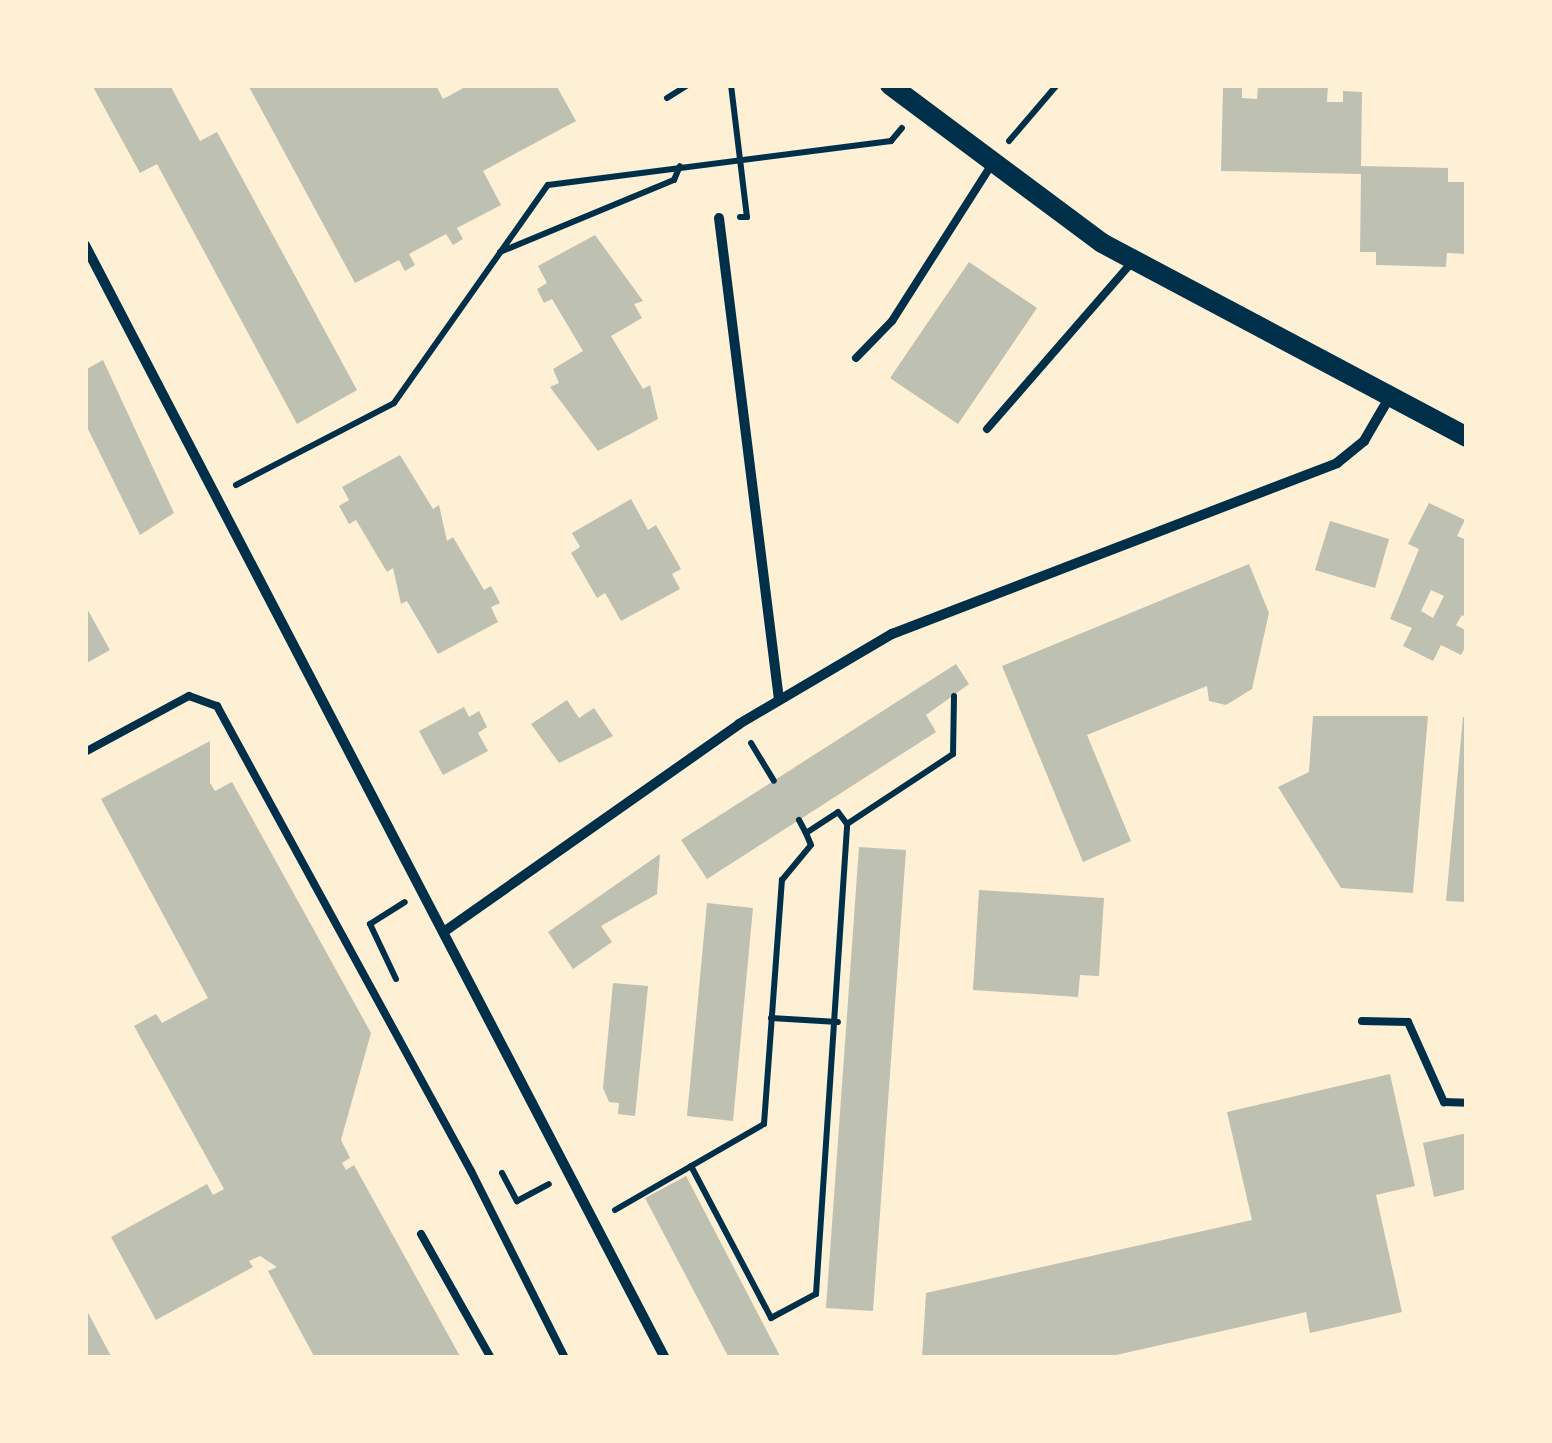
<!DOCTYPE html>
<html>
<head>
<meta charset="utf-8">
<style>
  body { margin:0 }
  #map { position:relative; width:1552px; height:1443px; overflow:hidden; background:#fdf0d5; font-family:"Asap Condensed",sans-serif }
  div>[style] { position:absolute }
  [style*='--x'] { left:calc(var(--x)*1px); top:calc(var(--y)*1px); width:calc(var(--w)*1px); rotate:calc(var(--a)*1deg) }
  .building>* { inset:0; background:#bec0b2 }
  .path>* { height:6px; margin:-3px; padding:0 3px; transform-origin:3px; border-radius:3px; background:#003049 }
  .service>* { height:8px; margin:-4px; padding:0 4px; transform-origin:4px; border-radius:4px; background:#003049 }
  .minor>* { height:10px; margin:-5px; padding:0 5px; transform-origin:5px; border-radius:5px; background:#003049 }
  .secondary>* { height:20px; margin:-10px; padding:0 10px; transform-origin:10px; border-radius:10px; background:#003049 }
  span { translate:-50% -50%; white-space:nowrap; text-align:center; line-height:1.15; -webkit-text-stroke:9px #fdf0d5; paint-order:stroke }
  .frame { position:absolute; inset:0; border:88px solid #fdf0d5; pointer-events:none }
</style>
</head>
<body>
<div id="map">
  <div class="building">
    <i style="clip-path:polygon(92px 85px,170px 85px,200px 141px,217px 132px,357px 390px,297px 424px,157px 164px,140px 173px)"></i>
    <i style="clip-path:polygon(248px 85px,436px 85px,443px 99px,469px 85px,556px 85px,576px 121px,483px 171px,501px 205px,457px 228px,463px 239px,453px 245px,446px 234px,409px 254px,415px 265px,405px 271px,399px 260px,355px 283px)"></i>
    <i style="clip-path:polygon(1258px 85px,1328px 85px,1327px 102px,1343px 102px,1343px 91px,1362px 92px,1361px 166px,1448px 168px,1448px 182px,1467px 182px,1467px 254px,1447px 253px,1446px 267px,1376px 265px,1376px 252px,1360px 252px,1361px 174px,1221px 171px,1223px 87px,1242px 88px,1242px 98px,1257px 99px)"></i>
    <i style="clip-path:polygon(595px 235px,643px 301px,634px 304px,642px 318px,611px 336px,643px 389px,650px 385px,658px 419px,598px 451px,550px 387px,559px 383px,553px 369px,583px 351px,552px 299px,544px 303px,537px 289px,547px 283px,538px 266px)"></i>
    <i style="clip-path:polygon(969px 262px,1037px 308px,958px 424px,890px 378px)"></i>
    <i style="clip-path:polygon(103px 360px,174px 513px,140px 535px,85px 423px,85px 370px)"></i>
    <i style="clip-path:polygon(400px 455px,433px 509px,439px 505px,447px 541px,453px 537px,484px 590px,491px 586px,500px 603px,491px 607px,498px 622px,438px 654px,407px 601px,401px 604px,393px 568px,387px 572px,356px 520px,349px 524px,339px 506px,349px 500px,342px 487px)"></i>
    <i style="clip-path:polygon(631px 499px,648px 530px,656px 525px,681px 569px,672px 574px,680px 589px,621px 621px,605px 593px,597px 598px,571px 553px,580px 547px,572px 533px)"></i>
    <i style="clip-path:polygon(evenodd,1429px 503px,1465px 520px,1457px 536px,1467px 540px,1467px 618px,1462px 615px,1456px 625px,1467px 631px,1467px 644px,1461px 655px,1441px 645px,1433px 661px,1403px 646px,1412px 628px,1390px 619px,1419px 549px,1408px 544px,1429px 503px,1431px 590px,1444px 596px,1433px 618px,1421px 611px,1431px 590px)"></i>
    <i style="clip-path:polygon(1330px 521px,1389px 539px,1375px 588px,1315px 570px)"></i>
    <i style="clip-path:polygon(1249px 564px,1269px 613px,1252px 689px,1226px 705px,1209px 701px,1207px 686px,1087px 735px,1131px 841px,1083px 862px,1002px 666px)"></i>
    <i style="clip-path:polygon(85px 605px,110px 650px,85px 664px)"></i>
    <i style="clip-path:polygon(956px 664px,969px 684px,926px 715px,936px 732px,707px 879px,681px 840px)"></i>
    <i style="clip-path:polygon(567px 700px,579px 718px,594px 708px,613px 736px,559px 763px,531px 724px)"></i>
    <i style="clip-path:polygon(464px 707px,469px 717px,479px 711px,487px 727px,478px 733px,488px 751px,443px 775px,419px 731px)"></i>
    <i style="clip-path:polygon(1313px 716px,1428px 716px,1413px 893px,1341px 888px,1278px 787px,1309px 772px)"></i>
    <i style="clip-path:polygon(1463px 717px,1467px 717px,1467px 902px,1446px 901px)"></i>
    <i style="clip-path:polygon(210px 741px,210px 783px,215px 791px,232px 782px,371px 1033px,341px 1140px,350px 1158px,342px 1163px,346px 1170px,354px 1165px,461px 1358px,315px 1358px,268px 1271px,277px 1267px,260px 1256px,249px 1261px,253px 1267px,156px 1320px,111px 1237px,207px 1184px,213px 1195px,224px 1189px,134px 1026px,156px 1014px,162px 1023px,208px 998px,101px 799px)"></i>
    <i style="clip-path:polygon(859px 847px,906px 850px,873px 1311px,826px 1308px)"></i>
    <i style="clip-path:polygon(660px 854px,657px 894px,601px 926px,612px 942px,573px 969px,548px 932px)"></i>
    <i style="clip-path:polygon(979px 890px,1104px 898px,1099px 976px,1080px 975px,1078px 997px,973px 990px)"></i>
    <i style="clip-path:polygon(707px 903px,753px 908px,733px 1121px,687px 1116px)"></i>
    <i style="clip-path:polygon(613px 983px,648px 986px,635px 1116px,618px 1114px,619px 1103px,609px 1102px,603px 1088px)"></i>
    <i style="clip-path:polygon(1390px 1074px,1415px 1186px,1376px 1195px,1402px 1312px,1310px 1333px,1306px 1312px,1103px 1358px,922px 1358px,926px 1293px,1252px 1220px,1227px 1112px)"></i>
    <i style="clip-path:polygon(1467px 1133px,1467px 1189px,1434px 1197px,1423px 1143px)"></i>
    <i style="clip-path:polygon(686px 1176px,781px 1358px,729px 1358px,645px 1198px)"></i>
    <i style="clip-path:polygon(85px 1307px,112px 1358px,85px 1358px)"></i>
  </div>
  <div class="path">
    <i style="--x:731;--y:85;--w:133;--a:83.1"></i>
    <i style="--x:747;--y:217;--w:7;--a:180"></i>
    <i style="--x:667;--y:98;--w:25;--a:-32"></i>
    <i style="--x:1009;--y:141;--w:74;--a:-49.4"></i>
    <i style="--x:500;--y:252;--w:188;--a:-22.5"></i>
    <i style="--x:674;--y:180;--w:15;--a:-67"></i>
    <i style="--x:236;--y:485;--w:178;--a:-27.4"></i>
    <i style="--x:394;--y:403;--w:267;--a:-54.8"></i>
    <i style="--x:548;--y:185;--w:346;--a:-7.3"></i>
    <i style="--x:891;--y:141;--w:17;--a:-50"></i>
    <i style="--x:751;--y:743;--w:44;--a:58.8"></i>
    <i style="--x:799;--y:820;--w:15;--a:62"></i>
    <i style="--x:396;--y:979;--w:61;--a:-115.3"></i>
    <i style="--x:370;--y:924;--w:41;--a:-32.2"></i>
    <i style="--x:771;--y:1018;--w:67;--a:3.4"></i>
    <i style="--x:691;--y:1166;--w:172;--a:62.2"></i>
    <i style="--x:771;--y:1318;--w:51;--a:-28.1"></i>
    <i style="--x:816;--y:1294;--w:471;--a:-86.2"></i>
    <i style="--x:502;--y:1173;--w:32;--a:62"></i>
    <i style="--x:517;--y:1201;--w:36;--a:-28"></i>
    <i style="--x:615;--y:1210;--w:172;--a:-30"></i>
    <i style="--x:764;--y:1124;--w:245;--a:-85.8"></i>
    <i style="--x:782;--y:880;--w:45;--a:-50.4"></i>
    <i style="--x:811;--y:845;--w:13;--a:-113"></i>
    <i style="--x:806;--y:833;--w:38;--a:-33"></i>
    <i style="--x:838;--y:812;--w:15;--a:53"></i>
    <i style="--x:847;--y:824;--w:127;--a:-33.4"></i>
    <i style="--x:953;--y:754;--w:58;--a:-89"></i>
  </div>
  <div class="service">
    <i style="--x:856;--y:358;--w:52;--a:-45.8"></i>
    <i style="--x:892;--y:321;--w:186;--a:-57.5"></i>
    <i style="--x:987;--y:429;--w:223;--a:-49"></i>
    <i style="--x:85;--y:752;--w:118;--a:-28.3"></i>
    <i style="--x:189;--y:696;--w:30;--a:20"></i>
    <i style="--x:217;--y:706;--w:530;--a:61.36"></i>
    <i style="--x:471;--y:1171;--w:209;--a:63.3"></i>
    <i style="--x:1362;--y:1021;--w:46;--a:1.2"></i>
    <i style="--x:1408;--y:1022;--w:88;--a:65.8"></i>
    <i style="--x:1444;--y:1102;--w:23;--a:2"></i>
    <i style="--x:421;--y:1234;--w:142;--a:60.6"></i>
  </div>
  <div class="minor">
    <i style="--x:719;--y:218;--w:485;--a:82.9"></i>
    <i style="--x:85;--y:245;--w:1255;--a:62.48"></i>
    <i style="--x:445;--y:931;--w:360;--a:-35.1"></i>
    <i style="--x:739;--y:724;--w:178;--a:-30.5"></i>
    <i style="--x:892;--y:634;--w:477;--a:-21"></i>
    <i style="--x:1337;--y:463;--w:35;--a:-39"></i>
    <i style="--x:1364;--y:441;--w:50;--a:-59.8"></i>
  </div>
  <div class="secondary">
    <i style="--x:890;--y:85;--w:264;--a:36.7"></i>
    <i style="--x:1102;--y:243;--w:413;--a:28"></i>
  </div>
  <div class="frame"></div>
</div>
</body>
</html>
